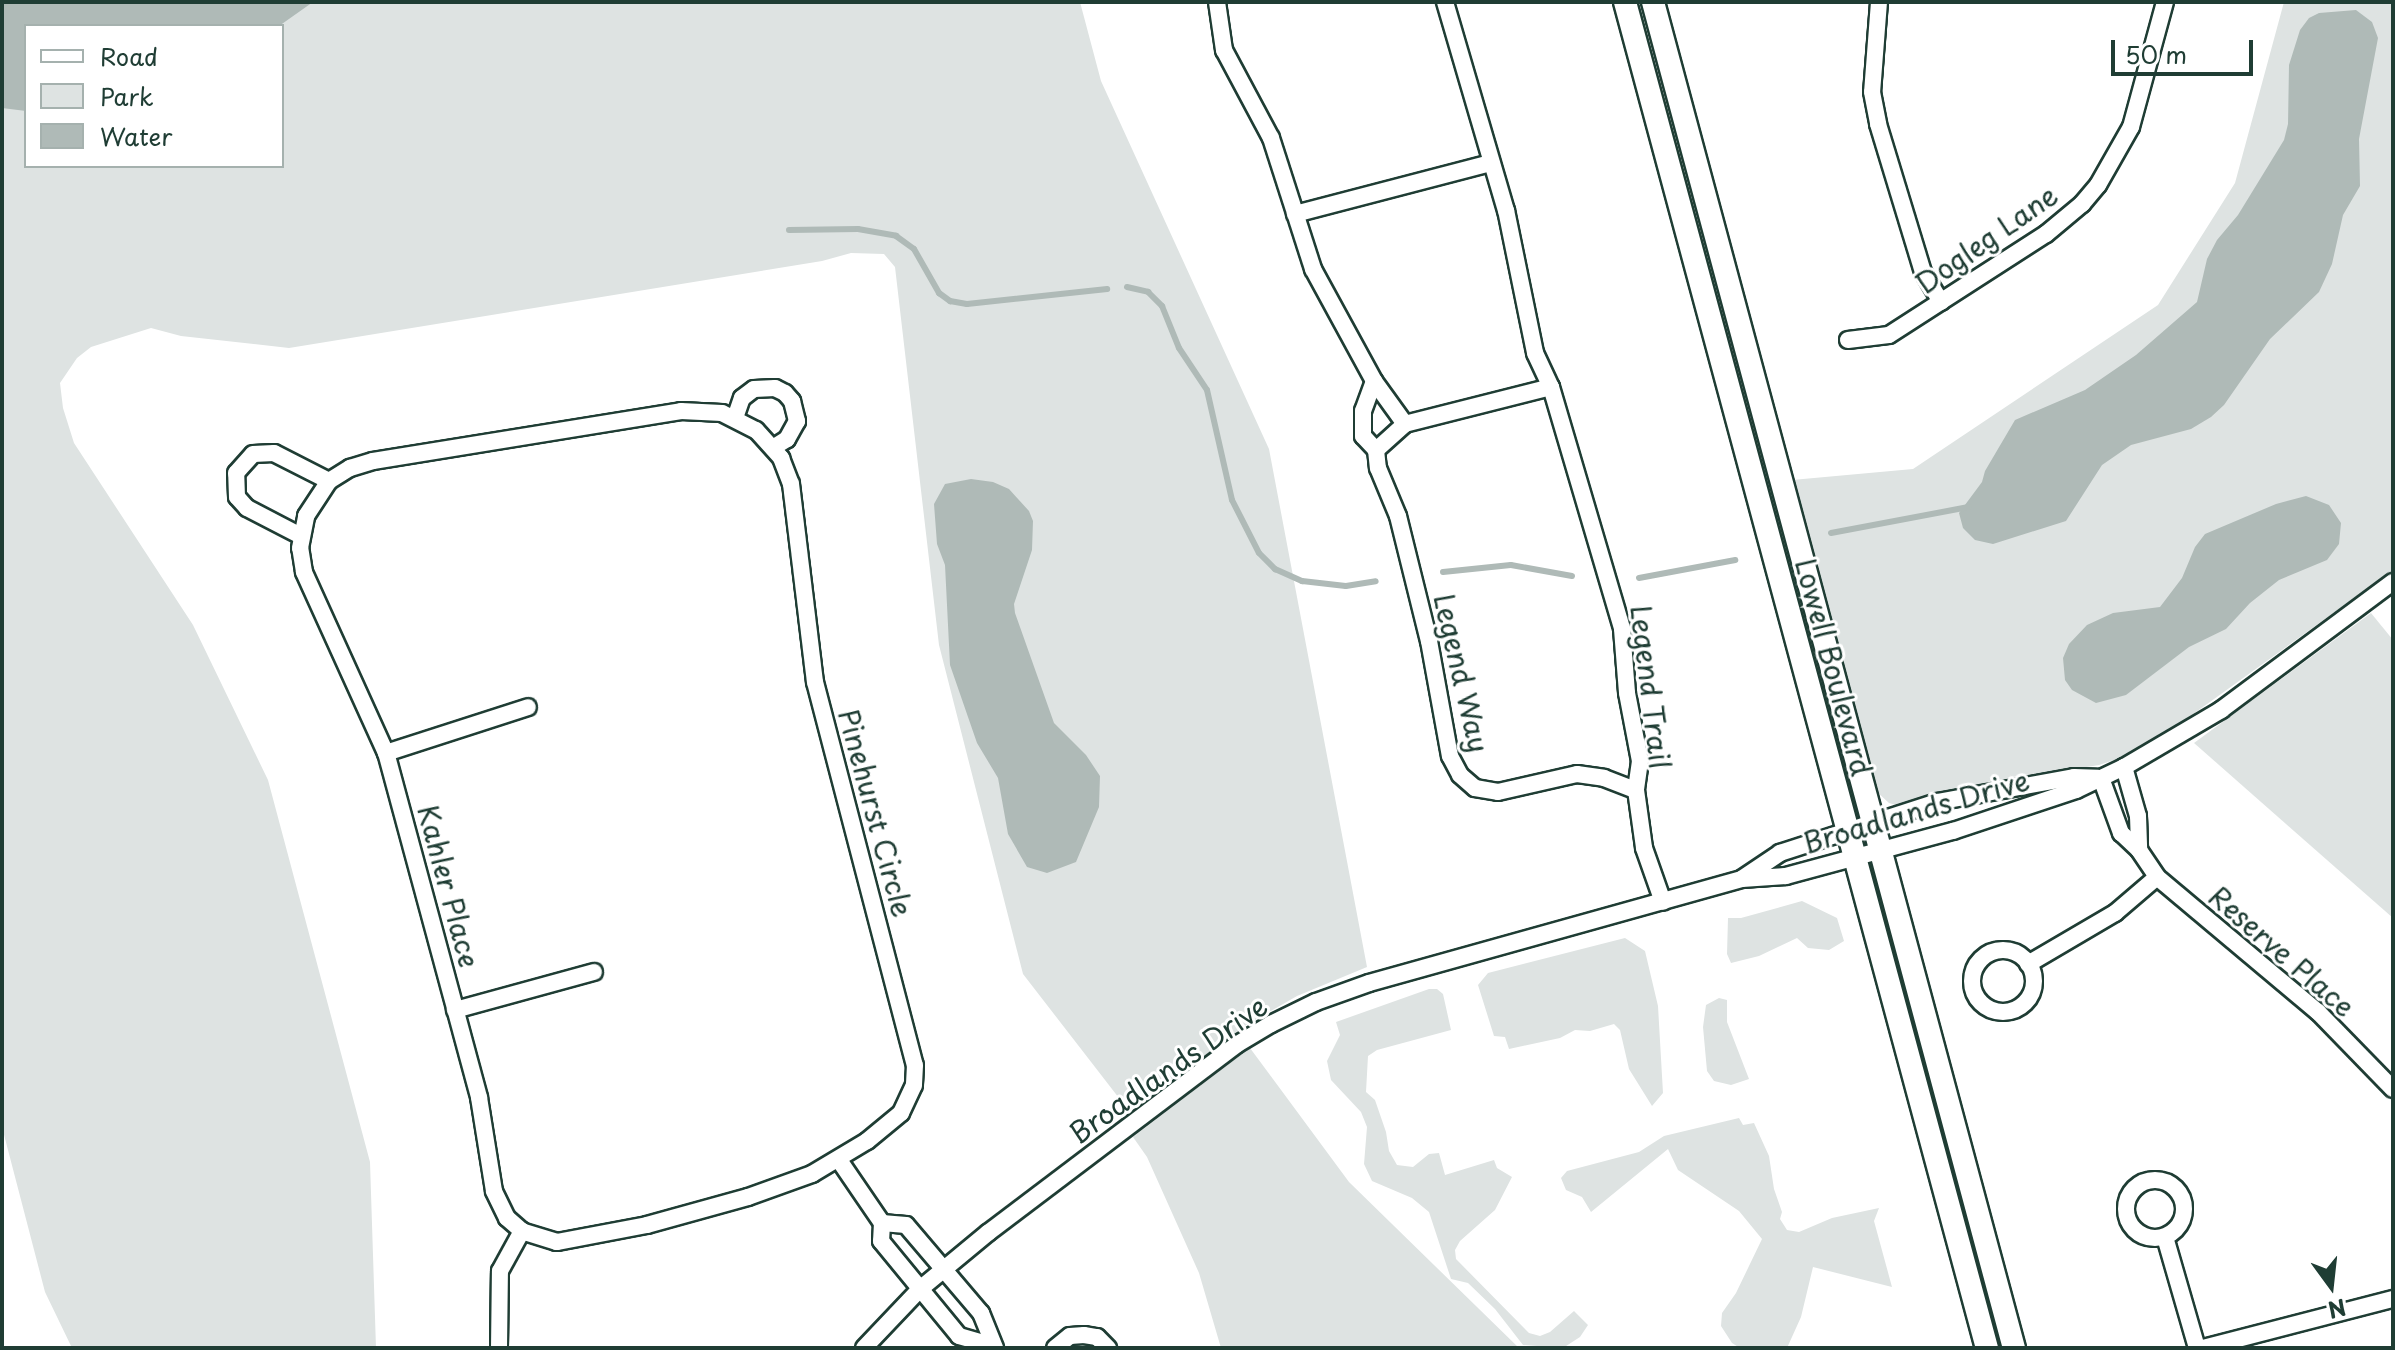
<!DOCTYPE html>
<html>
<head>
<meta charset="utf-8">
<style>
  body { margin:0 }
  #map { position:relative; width:2395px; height:1350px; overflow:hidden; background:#fff; font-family:"Playpen Sans",sans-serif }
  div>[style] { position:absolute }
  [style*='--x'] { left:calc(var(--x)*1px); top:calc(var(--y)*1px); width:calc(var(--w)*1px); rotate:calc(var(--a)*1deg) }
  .green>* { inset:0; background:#dee3e2 }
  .water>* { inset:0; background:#afbab7 }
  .stream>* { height:6px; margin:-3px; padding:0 3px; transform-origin:3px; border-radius:3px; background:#afbab7 }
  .roads { filter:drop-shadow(2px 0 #1f3d34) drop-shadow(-2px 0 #1f3d34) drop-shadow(0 2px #1f3d34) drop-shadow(0 -2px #1f3d34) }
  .street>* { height:16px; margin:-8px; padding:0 8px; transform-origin:8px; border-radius:8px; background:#fff }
  .street>.ring { margin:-8px; padding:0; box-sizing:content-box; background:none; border:16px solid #fff; border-radius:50% }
  .secondary>* { height:22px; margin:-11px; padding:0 11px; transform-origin:11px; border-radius:11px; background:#fff }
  span { translate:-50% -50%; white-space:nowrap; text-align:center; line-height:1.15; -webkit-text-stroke:6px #fff; paint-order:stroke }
  .street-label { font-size:28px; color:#1f3d34 }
  .frame { position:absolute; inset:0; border:4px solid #1f3d34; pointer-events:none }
  .legend { position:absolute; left:24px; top:24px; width:260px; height:144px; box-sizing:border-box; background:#fff; border:2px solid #a5b1ae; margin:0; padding:10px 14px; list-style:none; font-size:24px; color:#1f3d34 }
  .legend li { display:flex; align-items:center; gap:16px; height:40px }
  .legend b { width:40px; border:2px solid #a5b1ae }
  .north { position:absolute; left:2291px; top:1246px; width:80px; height:80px; -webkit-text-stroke:6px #fff; paint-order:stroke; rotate:165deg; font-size:22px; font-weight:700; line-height:32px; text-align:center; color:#1f3d34 }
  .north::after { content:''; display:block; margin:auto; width:28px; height:36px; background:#1f3d34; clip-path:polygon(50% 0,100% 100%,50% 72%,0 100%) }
  .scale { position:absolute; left:2111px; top:40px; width:142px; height:36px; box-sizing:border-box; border:4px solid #1f3d34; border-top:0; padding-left:10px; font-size:24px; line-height:28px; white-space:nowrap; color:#1f3d34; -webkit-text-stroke:6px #fff; paint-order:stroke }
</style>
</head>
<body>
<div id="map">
  <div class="green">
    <i style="clip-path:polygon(evenodd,2px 2px,1080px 2px,1101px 81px,1269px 449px,1367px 967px,1297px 996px,1243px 1027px,1129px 1111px,1023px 974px,939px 645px,895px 267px,884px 254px,851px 253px,822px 261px,289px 348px,181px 336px,151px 328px,91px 347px,77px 358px,60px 383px,63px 408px,74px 443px,193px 625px,268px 780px,370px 1162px,376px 1348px,72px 1348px,45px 1292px,2px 1127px,2px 2px,26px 26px,282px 26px,282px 166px,26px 166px,26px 26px)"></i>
    <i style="clip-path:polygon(2284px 2px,2393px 2px,2393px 570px,2164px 735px,2126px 756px,2099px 765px,1962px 787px,1896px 805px,1889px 803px,1876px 791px,1792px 480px,1913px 469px,2158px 305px,2235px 183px)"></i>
    <i style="clip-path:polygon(2371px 613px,2393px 640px,2393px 918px,2194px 743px)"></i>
    <i style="clip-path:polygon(1802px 901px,1837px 918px,1844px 941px,1829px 950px,1808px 948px,1797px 938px,1759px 956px,1731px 963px,1727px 954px,1728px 918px,1741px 918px)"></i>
    <i style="clip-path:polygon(1625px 938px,1645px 951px,1658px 1006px,1663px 1093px,1652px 1106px,1629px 1069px,1620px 1030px,1614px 1024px,1590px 1031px,1575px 1030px,1560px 1038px,1509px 1049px,1505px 1037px,1494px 1036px,1478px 985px,1488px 973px)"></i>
    <i style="clip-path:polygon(1429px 989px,1437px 989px,1443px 994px,1451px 1030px,1377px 1050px,1368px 1056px,1366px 1092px,1375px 1100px,1386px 1132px,1389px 1151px,1397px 1165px,1413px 1167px,1429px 1154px,1439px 1153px,1445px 1175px,1494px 1160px,1497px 1168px,1512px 1177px,1495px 1210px,1460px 1241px,1455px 1250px,1456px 1259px,1529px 1333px,1540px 1336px,1550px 1332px,1574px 1311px,1588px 1325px,1580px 1337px,1563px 1348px,1523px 1345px,1495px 1309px,1468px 1283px,1451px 1279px,1429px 1212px,1412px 1198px,1372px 1181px,1364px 1164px,1367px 1127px,1361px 1112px,1331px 1080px,1327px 1061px,1340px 1035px,1336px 1022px)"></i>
    <i style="clip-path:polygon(1719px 998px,1727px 1000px,1727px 1022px,1749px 1079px,1731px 1085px,1714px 1081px,1707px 1071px,1703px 1027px,1706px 1005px)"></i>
    <i style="clip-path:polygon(1250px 1048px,1349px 1182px,1519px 1348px,1221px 1348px,1199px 1273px,1147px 1157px,1133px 1137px)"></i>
    <i style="clip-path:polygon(1739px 1118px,1743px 1125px,1754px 1123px,1769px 1156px,1774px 1189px,1782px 1212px,1780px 1219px,1787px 1230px,1799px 1232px,1832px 1218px,1879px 1208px,1874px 1221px,1892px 1287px,1813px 1267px,1801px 1317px,1787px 1348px,1740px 1348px,1732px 1343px,1721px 1326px,1722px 1313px,1736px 1293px,1762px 1239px,1739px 1211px,1678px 1170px,1668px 1149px,1591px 1212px,1582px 1197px,1566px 1190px,1561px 1178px,1567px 1171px,1639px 1152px,1664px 1136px)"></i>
  </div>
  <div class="water">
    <i style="clip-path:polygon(2px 2px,313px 2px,279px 26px,26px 26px,26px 111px,2px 108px)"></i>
    <i style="clip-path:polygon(2356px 10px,2372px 22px,2378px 38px,2359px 139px,2360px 186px,2343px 215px,2332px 264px,2319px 292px,2270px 339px,2224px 405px,2211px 417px,2191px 429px,2131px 445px,2102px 465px,2066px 521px,1993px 544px,1975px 540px,1963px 528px,1959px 513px,1982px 482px,1985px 471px,2015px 420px,2085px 390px,2136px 355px,2197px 302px,2207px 259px,2217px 240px,2238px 215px,2284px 140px,2288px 124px,2289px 65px,2300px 30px,2309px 18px,2319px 13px)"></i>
    <i style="clip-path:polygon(971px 479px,993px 482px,1009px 489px,1029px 511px,1033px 521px,1032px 550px,1014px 604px,1015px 613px,1054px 723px,1086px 755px,1100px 776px,1099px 807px,1076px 862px,1047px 873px,1027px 867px,1008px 834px,998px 778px,977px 743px,950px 665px,945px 565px,937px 544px,934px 504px,945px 484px)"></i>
    <i style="clip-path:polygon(2306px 496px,2329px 505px,2341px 523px,2339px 544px,2327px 560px,2279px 580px,2250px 603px,2226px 629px,2189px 647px,2126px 695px,2096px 703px,2072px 690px,2065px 680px,2063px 658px,2069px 644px,2087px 625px,2113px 613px,2160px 607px,2182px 578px,2195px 547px,2205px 534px,2276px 504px)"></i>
  </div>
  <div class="stream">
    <i style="--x:789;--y:230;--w:69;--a:-0.8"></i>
    <i style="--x:858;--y:229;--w:39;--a:10"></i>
    <i style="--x:896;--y:236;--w:22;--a:36"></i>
    <i style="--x:914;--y:249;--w:51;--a:60.4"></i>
    <i style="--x:939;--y:293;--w:14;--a:36"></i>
    <i style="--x:950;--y:301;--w:17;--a:10"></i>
    <i style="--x:967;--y:304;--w:141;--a:-6.1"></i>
    <i style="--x:1127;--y:287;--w:22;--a:13"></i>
    <i style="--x:1148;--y:292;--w:20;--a:45"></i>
    <i style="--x:1162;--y:306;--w:45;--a:68"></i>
    <i style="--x:1179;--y:348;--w:50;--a:56.3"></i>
    <i style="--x:1207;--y:390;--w:113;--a:77.2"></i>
    <i style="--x:1232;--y:500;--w:59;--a:63"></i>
    <i style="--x:1259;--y:553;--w:23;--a:45"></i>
    <i style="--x:1275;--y:569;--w:30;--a:24"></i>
    <i style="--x:1302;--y:581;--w:44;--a:6.5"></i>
    <i style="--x:1346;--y:586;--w:30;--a:-9"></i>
    <i style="--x:1831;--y:533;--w:140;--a:-10.7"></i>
    <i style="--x:1443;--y:572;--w:68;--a:-5.9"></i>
    <i style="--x:1511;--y:565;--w:62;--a:10.2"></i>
    <i style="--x:1639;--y:578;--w:98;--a:-10.6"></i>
  </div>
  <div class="roads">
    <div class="street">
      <i style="--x:1217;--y:2;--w:49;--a:81.7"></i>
      <i style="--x:1224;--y:50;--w:100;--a:61.9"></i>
      <i style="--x:1271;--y:138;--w:138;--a:72.2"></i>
      <i style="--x:1313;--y:269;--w:128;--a:61.4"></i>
      <i style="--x:1374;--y:381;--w:53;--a:54.2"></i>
      <i style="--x:1445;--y:2;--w:217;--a:73.7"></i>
      <i style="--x:1506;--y:210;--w:146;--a:78.5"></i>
      <i style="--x:1535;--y:353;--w:38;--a:65"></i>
      <i style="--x:1551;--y:387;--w:252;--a:73.6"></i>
      <i style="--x:1622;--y:629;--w:64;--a:85.5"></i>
      <i style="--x:1627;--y:693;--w:69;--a:79.2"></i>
      <i style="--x:1640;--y:761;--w:29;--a:98"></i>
      <i style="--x:1636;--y:790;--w:59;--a:82.1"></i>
      <i style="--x:1644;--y:848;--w:57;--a:70.6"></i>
      <i style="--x:1879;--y:2;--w:90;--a:94.4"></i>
      <i style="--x:1872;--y:92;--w:33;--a:79"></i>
      <i style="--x:1878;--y:124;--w:155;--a:73.1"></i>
      <i style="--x:1923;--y:272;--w:35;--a:59"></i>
      <i style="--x:1295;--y:214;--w:203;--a:-14.6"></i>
      <i style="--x:1848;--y:340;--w:41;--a:-7"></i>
      <i style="--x:1889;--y:335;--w:187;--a:-32.8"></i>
      <i style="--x:2046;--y:234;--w:47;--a:-39.8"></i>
      <i style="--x:2082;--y:204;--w:25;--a:-50"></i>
      <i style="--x:2098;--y:185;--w:67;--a:-60.4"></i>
      <i style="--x:2131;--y:127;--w:130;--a:-74.8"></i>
      <i style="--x:1374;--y:381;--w:32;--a:110"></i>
      <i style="--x:1363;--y:411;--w:25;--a:90"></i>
      <i style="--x:1363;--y:436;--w:19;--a:47"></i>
      <i style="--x:1551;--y:387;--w:151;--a:165.8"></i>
      <i style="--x:1405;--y:424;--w:39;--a:138"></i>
      <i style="--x:1376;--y:450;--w:18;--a:84"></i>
      <i style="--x:1378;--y:468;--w:52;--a:67.4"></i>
      <i style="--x:1398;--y:516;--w:129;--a:76.1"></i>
      <i style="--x:1429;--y:641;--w:117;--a:79.7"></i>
      <i style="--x:1450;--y:756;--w:21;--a:62"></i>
      <i style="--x:1460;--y:775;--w:20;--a:41"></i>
      <i style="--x:1475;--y:788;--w:23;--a:10"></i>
      <i style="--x:1498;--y:792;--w:81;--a:-12.8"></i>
      <i style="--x:1577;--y:774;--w:27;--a:8"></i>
      <i style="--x:1604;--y:778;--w:34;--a:21"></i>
      <i style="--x:735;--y:418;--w:21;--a:-71"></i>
      <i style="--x:742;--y:398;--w:15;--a:-37"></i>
      <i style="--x:754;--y:389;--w:21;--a:-3"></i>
      <i style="--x:775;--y:388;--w:11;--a:27"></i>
      <i style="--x:785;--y:393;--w:11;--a:49"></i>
      <i style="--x:792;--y:401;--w:21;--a:76"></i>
      <i style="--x:797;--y:421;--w:21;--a:119"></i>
      <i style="--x:787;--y:439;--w:15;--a:148"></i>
      <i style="--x:301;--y:536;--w:61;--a:-152.6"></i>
      <i style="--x:247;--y:508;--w:15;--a:-132"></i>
      <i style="--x:237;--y:497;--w:24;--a:-92"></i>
      <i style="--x:236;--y:473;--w:25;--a:-48"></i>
      <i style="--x:253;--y:454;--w:21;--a:-3"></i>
      <i style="--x:274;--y:453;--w:62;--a:27"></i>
      <i style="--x:329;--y:481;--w:25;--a:-32"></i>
      <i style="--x:350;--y:468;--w:24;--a:-17"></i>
      <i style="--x:373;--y:461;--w:312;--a:-9.2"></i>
      <i style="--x:681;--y:411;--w:41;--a:2.8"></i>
      <i style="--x:722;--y:413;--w:38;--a:27"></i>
      <i style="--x:756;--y:430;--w:38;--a:48"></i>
      <i style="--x:781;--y:458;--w:28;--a:69"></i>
      <i style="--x:791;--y:484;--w:199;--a:83.1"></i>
      <i style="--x:815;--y:682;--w:396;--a:75.4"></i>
      <i style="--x:915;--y:1065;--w:20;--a:93"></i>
      <i style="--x:914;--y:1085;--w:31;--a:115"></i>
      <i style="--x:901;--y:1113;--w:44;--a:140.5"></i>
      <i style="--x:867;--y:1141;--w:64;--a:149"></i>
      <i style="--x:812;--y:1174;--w:68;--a:160.2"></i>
      <i style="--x:748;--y:1197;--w:105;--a:164.5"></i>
      <i style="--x:647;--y:1225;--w:92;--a:169.3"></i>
      <i style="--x:557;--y:1242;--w:37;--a:-163"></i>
      <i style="--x:522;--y:1231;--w:20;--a:-139"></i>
      <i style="--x:507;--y:1218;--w:30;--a:-116"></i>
      <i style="--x:494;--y:1191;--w:95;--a:-99.1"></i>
      <i style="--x:479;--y:1097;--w:356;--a:-105.1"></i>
      <i style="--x:386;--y:753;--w:199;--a:-114.4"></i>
      <i style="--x:304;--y:572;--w:24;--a:-99"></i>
      <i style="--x:300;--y:548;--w:33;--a:-79"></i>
      <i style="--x:306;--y:516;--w:42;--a:-56.7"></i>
      <i style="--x:386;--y:753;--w:149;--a:-17.9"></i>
      <i style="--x:2124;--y:767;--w:51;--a:74.1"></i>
      <i style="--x:2138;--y:816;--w:34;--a:88"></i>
      <i style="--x:2101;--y:778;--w:59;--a:70"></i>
      <i style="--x:2121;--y:833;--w:25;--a:43"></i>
      <i style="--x:2139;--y:850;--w:32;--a:56"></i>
      <i style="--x:2157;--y:877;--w:210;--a:40"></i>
      <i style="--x:2318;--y:1012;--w:107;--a:45.8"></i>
      <i style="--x:1743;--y:878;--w:45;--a:-34"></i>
      <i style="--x:1780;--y:853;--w:165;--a:-18"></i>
      <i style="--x:1937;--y:802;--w:139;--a:-10.3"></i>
      <i style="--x:2074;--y:777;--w:24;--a:2"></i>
      <i class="ring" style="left:1972px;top:950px;width:46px;height:46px"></i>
      <i style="--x:2028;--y:964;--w:101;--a:-30.4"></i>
      <i style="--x:2115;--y:913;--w:55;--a:-40.6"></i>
      <i style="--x:455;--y:1010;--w:144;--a:-15.3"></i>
      <i style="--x:839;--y:1160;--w:76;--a:55.7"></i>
      <i style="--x:882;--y:1223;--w:18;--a:93"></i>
      <i style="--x:881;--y:1241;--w:123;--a:50.6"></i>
      <i style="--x:959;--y:1336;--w:36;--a:16"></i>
      <i class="ring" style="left:2126px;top:1180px;width:42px;height:42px"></i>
      <i style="--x:882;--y:1223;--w:24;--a:5"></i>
      <i style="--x:906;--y:1225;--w:116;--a:49.6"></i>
      <i style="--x:981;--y:1313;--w:38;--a:68"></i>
      <i style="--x:2165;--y:1237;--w:116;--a:73.9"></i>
      <i style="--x:499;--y:1348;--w:77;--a:-89.3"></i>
      <i style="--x:500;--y:1271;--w:46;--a:-61.2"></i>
      <i style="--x:864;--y:1348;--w:81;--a:-46.5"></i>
      <i style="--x:920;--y:1289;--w:89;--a:-39.6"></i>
      <i style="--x:989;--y:1232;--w:310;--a:-37.1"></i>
      <i style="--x:1236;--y:1045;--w:41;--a:-31"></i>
      <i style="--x:1271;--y:1024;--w:50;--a:-26.1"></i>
      <i style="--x:1316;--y:1002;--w:56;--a:-19.7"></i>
      <i style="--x:1369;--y:983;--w:387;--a:-15.6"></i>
      <i style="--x:1742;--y:879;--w:44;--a:-3.9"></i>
      <i style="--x:1786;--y:876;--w:173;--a:-15.1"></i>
      <i style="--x:1953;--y:831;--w:130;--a:-18.4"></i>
      <i style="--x:2076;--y:790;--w:53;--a:-25.6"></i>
      <i style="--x:2124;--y:767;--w:113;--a:-30.4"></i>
      <i style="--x:2221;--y:710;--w:214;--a:-36.7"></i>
      <i style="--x:1055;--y:1348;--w:19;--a:-39"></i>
      <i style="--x:1070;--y:1336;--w:14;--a:-4"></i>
      <i style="--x:1084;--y:1335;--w:13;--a:9"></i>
      <i style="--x:1097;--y:1337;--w:16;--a:45"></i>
      <i style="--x:2203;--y:1348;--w:196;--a:-14.5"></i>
    </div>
    <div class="secondary">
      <i style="--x:1625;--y:2;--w:1394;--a:74.95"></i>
      <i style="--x:1653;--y:2;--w:1394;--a:74.99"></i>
    </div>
  </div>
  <div class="street-label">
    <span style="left:1986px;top:239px;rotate:-35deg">Dogleg Lane</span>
    <span style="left:1834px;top:667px;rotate:75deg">Lowell Boulevard</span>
    <span style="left:1462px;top:673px;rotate:77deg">Legend Way</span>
    <span style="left:1651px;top:687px;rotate:83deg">Legend Trail</span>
    <span style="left:1916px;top:811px;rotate:-16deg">Broadlands Drive</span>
    <span style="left:876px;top:813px;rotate:75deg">Pinehurst Circle</span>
    <span style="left:449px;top:886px;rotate:75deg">Kahler Place</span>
    <span style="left:2282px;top:951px;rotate:41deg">Reserve Place</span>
    <span style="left:1168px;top:1069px;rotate:-35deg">Broadlands Drive</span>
  </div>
  <div class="frame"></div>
  <ul class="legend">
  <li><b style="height:10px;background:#fff"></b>Road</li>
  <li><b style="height:22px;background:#dee3e2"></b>Park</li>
  <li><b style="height:22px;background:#afbab7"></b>Water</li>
  </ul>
  <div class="north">N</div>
  <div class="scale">50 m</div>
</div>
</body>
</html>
